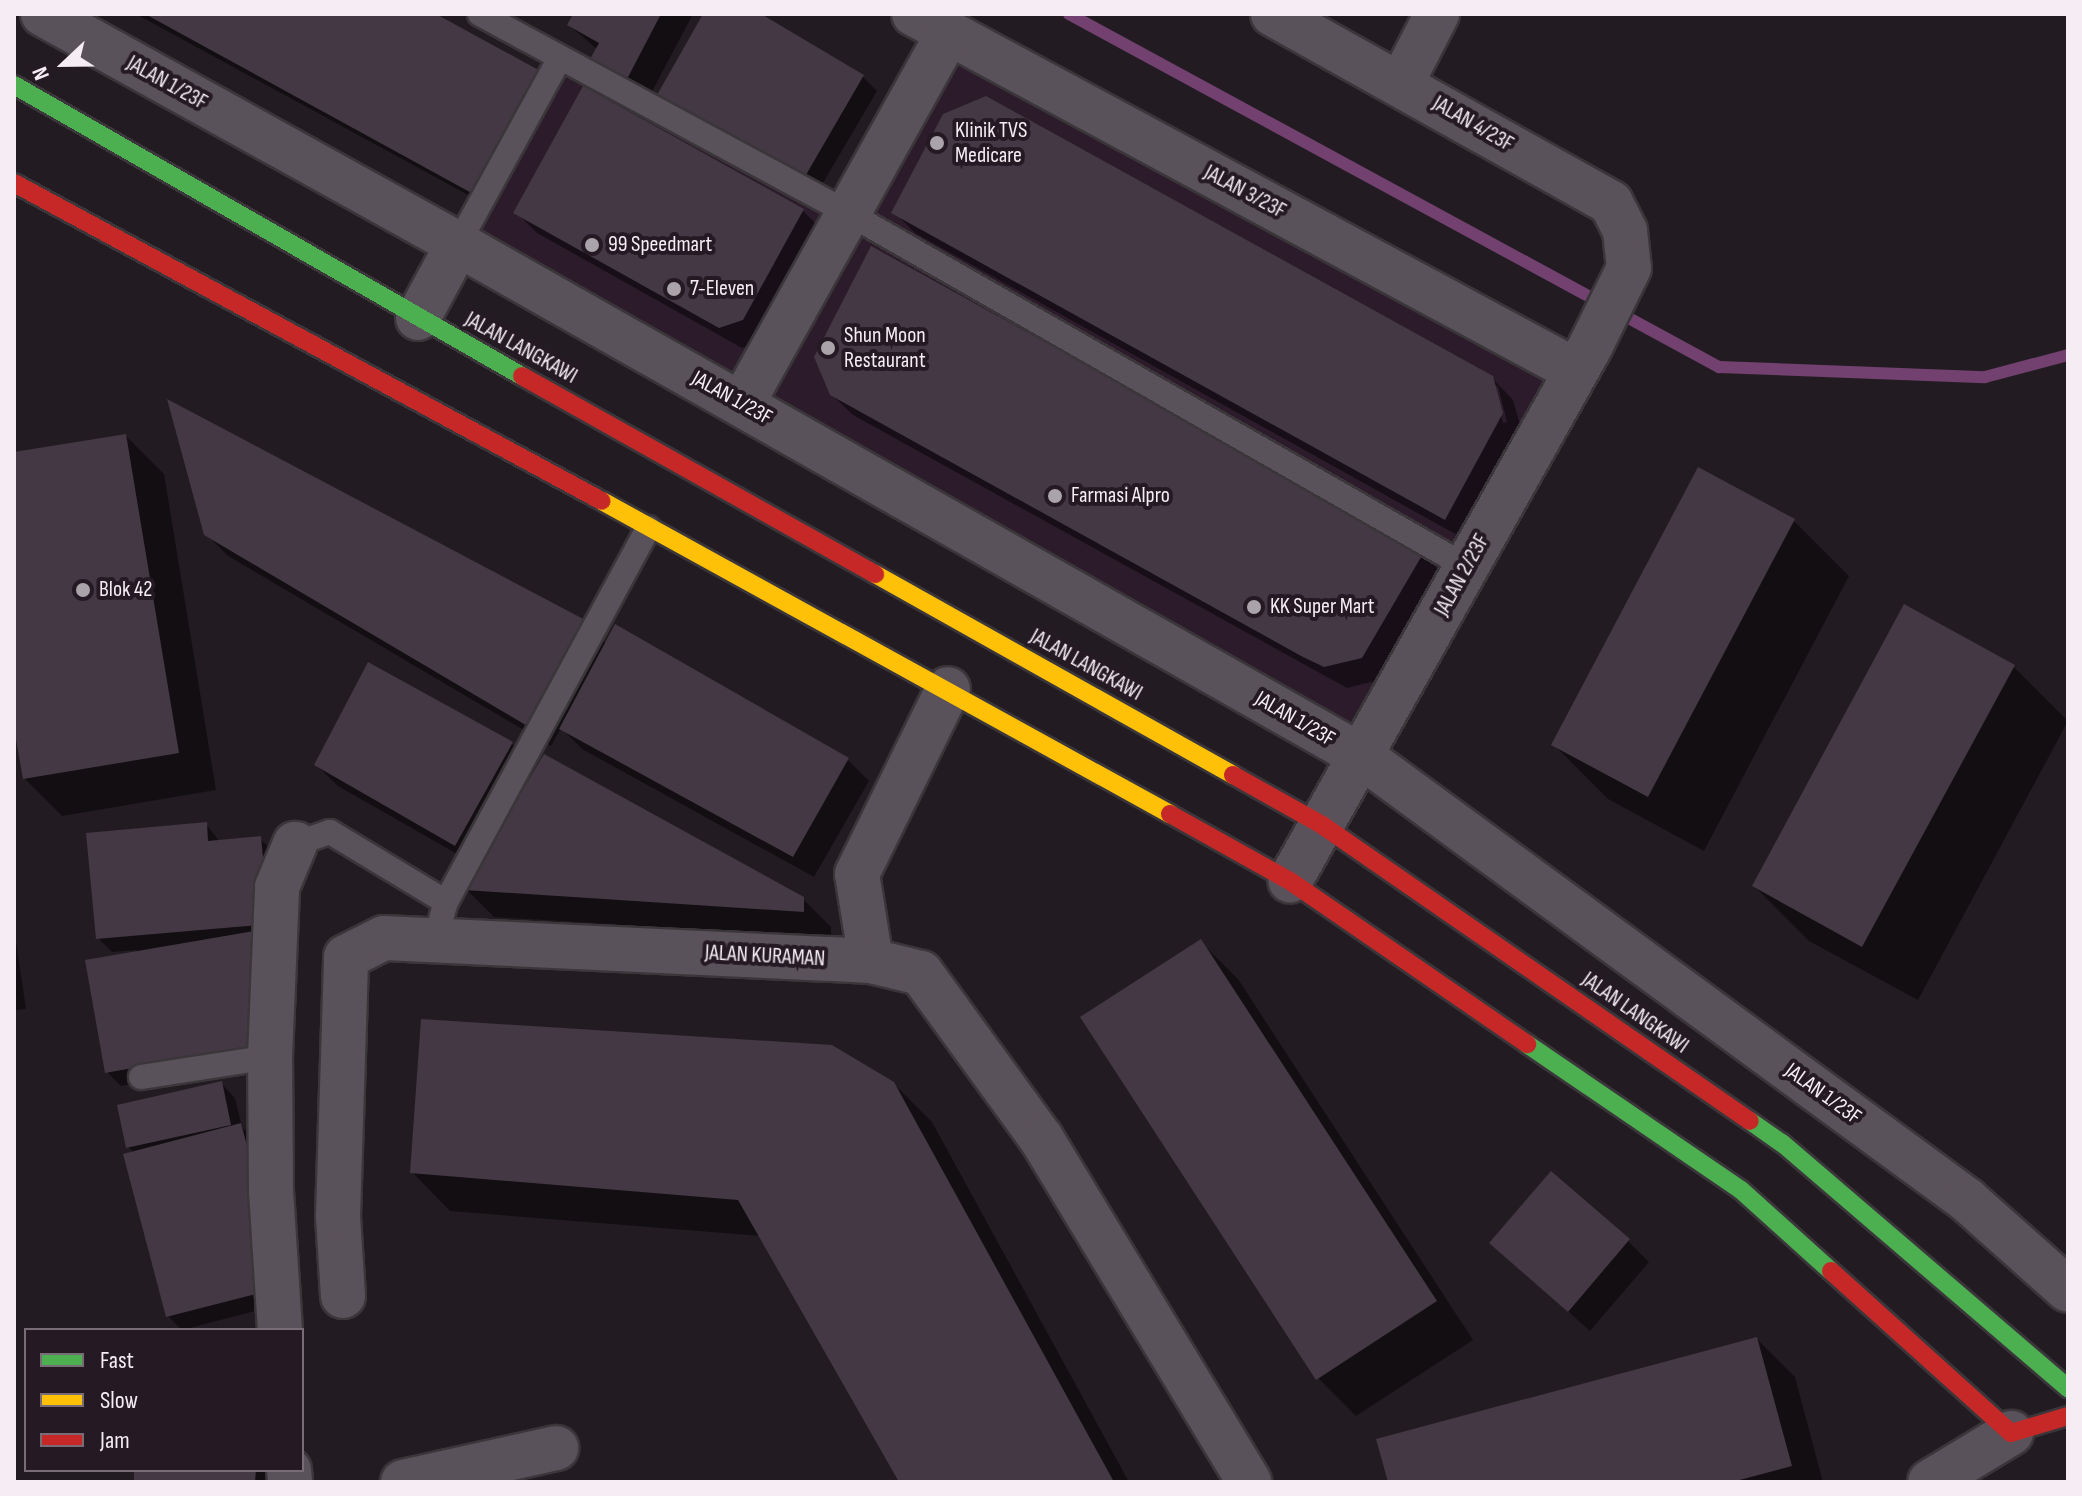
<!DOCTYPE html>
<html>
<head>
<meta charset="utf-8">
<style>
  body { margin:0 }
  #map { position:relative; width:2082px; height:1496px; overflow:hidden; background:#221c22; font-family:"Sofia Sans Condensed",sans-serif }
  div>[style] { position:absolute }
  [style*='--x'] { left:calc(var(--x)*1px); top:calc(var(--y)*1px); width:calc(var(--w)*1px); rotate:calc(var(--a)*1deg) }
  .built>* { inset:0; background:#2c1c2b }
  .shadow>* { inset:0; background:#0007 }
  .stream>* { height:12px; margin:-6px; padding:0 6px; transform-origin:6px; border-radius:6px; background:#724170 }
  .building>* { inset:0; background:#433843 }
  .roads { filter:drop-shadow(2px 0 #3a363a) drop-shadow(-2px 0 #3a363a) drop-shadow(0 2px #3a363a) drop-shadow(0 -2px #3a363a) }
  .lane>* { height:24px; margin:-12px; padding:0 12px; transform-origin:12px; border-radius:12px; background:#5a525a }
  .street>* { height:44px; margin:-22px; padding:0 22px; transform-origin:22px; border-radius:22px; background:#5a525a }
  .fast>* { height:18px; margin:-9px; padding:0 9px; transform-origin:9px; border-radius:9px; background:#4caf50 }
  .slow>* { height:18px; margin:-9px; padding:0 9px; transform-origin:9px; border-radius:9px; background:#ffc107 }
  .jam>* { height:18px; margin:-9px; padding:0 9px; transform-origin:9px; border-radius:9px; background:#c62828 }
  .dots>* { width:22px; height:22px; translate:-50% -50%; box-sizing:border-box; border:4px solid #251924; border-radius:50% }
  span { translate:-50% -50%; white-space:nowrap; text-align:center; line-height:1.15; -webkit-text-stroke:8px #251924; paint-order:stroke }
  .street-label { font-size:22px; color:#f5ecf4 }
  .poi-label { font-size:22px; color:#f5ecf4 }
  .left { translate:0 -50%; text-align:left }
  .frame { position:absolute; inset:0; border:16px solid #f5ecf4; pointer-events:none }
  .legend { position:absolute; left:24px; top:1328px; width:280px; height:144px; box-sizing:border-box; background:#251924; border:2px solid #786d77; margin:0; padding:10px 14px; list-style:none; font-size:24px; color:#f5ecf4 }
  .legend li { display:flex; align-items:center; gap:16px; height:40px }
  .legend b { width:40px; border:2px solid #786d77 }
  .north { position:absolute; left:24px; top:24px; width:80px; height:80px; -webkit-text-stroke:6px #251924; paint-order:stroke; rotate:248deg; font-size:22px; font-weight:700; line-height:32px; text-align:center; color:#f5ecf4 }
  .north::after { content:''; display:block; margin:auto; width:28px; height:36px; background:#f5ecf4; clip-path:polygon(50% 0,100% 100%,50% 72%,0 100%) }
</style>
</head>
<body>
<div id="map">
  <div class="built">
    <i style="clip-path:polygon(954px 52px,1555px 378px,1355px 732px,474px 237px,564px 71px,856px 227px)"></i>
  </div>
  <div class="shadow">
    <i style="clip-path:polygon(136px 14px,432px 14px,557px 89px,492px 208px)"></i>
    <i style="clip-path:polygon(575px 14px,693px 14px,647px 101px,613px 82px,598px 50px,569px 25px)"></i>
    <i style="clip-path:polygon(706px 14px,757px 14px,863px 77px,877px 91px,817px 193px,673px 108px,659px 94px)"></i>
    <i style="clip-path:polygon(803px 211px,824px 232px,764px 341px,742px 348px,537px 233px,516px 212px)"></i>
    <i style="clip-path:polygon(evenodd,894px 212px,1492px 378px,1513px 400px,1523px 435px,1466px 540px,915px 233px,894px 212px,1493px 386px,1498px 386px,1507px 422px,1503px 423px,1493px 386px)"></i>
    <i style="clip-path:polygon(831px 394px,1423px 554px,1444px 575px,1383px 679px,1347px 688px,853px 415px)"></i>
    <i style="clip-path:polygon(126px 436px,164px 474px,216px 790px,62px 816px,24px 778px,14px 716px,14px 454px)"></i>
    <i style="clip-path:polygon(1794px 521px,1849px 576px,1704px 851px,1608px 799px,1553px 744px)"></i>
    <i style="clip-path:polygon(206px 534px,585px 623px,607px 644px,616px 627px,848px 760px,869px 781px,814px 877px,582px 749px,561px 728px,551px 746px,228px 556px)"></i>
    <i style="clip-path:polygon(2013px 666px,2068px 721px,1918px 1000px,1809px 941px,1754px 886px)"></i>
    <i style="clip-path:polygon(512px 744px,533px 765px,484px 852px,803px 899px,831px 927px,831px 938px,494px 917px,467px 890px,480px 867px,338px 786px,316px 765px)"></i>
    <i style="clip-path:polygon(206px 824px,220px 842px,260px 839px,275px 853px,286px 1057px,121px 1086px,107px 1072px,137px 950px,112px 952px,98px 938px)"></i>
    <i style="clip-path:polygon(14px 928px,26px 1009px,14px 1010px)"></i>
    <i style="clip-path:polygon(1200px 941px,1238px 979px,1473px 1340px,1356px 1416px,1318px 1378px)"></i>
    <i style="clip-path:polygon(221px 1083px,235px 1098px,242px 1127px,254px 1140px,297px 1300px,182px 1330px,168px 1316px,135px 1153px,128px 1147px)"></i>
    <i style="clip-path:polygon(893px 1083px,932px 1122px,1129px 1482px,901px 1482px,761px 1236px,450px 1211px,412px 1172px)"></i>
    <i style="clip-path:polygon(1628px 1241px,1649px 1262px,1590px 1331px,1492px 1243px)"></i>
    <i style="clip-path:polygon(1757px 1339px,1795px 1377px,1823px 1482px,1390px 1482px)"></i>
    <i style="clip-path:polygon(136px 1470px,270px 1470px,269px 1482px,136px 1482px)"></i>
  </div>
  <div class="stream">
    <i style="--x:1069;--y:14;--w:740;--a:28.51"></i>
    <i style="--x:1719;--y:367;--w:266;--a:2.2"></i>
    <i style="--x:1985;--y:377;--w:86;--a:-14.8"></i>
  </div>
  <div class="building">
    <i style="clip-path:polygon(145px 14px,436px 14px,544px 73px,477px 196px)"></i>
    <i style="clip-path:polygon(573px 14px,661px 14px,626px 81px,589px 61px,599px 43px,567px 25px)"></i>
    <i style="clip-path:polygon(703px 14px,761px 14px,864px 75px,803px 180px,657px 95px)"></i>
    <i style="clip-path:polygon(583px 86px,804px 209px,743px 320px,719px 328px,513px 213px)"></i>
    <i style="clip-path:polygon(986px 96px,1493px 376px,1503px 413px,1445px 520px,891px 213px,943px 114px)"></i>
    <i style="clip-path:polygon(871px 246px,1424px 552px,1362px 658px,1324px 667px,1303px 657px,830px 395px,814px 357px)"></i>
    <i style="clip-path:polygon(167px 399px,587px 621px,529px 727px,204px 535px)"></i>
    <i style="clip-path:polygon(126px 434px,179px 753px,23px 779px,14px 728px,14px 452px)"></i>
    <i style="clip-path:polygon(1698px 467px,1795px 519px,1648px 797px,1551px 745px)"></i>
    <i style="clip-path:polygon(1904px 604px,2015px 665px,1862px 947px,1752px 886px)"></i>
    <i style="clip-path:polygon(615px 624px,849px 758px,793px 857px,559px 729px)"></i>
    <i style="clip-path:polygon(368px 662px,513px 742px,455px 846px,314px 765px)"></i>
    <i style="clip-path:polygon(544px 754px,804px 897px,804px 912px,464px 890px)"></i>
    <i style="clip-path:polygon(207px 822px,208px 841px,261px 836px,269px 924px,96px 939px,86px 833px)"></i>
    <i style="clip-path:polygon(254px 931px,273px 1043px,105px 1073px,85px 960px)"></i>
    <i style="clip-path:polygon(1201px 939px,1437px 1301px,1316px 1380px,1080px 1017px)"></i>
    <i style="clip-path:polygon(421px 1019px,832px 1045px,894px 1082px,1114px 1482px,899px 1482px,738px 1200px,410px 1173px)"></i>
    <i style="clip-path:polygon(222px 1081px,231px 1125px,126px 1148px,117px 1105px)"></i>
    <i style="clip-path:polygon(241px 1123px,284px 1287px,166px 1317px,123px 1154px)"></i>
    <i style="clip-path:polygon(1551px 1171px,1630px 1239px,1568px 1312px,1489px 1243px)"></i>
    <i style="clip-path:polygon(1757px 1337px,1792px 1466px,1732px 1482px,1388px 1482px,1376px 1439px)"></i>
    <i style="clip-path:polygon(134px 1470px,256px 1470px,255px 1482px,134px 1482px)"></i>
  </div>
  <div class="roads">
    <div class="lane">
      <i style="--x:480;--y:14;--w:418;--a:28.4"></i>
      <i style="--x:848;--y:213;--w:713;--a:29.76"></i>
      <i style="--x:458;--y:244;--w:212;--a:-61.3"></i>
      <i style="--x:295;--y:844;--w:37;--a:-19"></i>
      <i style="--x:330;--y:832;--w:135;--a:31.1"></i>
      <i style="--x:435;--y:940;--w:40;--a:-74"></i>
      <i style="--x:446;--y:902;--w:425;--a:-61.6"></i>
      <i style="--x:141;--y:1077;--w:131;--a:-8.8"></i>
    </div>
    <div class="street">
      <i style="--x:43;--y:14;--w:474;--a:29"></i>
      <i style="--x:458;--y:244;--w:1038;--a:29.55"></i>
      <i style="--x:1361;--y:756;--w:751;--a:36.23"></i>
      <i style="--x:1967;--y:1200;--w:135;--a:41.7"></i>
      <i style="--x:914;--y:14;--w:752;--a:28.34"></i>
      <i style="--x:1273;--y:14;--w:387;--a:29.2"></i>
      <i style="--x:1611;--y:203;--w:31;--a:63"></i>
      <i style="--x:1625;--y:231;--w:37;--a:84"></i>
      <i style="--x:1629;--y:268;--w:88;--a:116.3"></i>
      <i style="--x:1590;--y:347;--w:612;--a:119.33"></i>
      <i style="--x:1401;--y:84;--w:79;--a:-62.8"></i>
      <i style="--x:418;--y:318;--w:84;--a:-61.6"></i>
      <i style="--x:742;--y:404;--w:426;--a:-60.9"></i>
      <i style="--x:871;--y:961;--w:88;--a:-99.1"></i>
      <i style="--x:857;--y:874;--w:206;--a:-63.8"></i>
      <i style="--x:343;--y:1296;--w:80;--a:-93.6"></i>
      <i style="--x:338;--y:1216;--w:259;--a:-88.2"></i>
      <i style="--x:346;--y:957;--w:42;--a:-26.6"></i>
      <i style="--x:384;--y:938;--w:488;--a:2.7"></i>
      <i style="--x:871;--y:961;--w:51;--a:13.5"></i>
      <i style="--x:921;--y:973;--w:204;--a:54"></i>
      <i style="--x:1041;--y:1138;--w:402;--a:58.8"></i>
      <i style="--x:280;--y:1330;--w:139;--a:-93.7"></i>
      <i style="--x:271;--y:1191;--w:134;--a:-90.4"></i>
      <i style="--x:270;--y:1057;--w:170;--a:-87.6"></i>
      <i style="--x:277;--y:887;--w:47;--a:-67.3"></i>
      <i style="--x:289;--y:1470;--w:12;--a:85"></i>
      <i style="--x:403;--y:1482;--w:157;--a:-12.5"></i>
      <i style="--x:1930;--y:1482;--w:95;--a:-31.2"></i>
    </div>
    <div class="fast">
      <i style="--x:14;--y:85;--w:585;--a:29.81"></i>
      <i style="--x:1527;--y:1044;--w:259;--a:34.3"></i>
      <i style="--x:1741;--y:1190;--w:121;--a:42"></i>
      <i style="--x:1750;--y:1121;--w:39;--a:35"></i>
      <i style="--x:1782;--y:1143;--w:377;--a:40.6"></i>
    </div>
    <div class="slow">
      <i style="--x:602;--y:501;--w:649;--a:28.86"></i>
      <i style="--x:875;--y:574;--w:411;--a:29.3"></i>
    </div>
    <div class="jam">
      <i style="--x:14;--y:183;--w:668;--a:28.41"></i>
      <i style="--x:522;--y:376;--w:405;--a:29.3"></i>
      <i style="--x:1233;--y:775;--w:102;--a:29.3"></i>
      <i style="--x:1322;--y:825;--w:520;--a:34.67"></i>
      <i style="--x:1170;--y:814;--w:137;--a:29.2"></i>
      <i style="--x:1290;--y:881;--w:288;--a:34.5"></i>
      <i style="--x:1831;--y:1271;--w:242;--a:42"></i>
      <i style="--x:2011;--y:1433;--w:59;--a:-16.6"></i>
    </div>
  </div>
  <div class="dots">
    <i style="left:937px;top:143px;background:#aba3aa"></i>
    <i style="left:592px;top:245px;background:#aba3aa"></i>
    <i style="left:674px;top:289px;background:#aba3aa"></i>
    <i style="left:828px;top:348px;background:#aba3aa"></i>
    <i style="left:1055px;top:496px;background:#aba3aa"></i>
    <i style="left:83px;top:590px;background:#aba3aa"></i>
    <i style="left:1254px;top:607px;background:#aba3aa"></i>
  </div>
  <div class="street-label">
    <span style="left:167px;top:83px;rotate:29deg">JALAN 1/23F</span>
    <span style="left:1473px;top:124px;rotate:30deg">JALAN 4/23F</span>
    <span style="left:1245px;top:192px;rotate:28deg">JALAN 3/23F</span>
    <span style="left:521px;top:348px;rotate:29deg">JALAN LANGKAWI</span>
    <span style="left:732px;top:398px;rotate:29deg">JALAN 1/23F</span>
    <span style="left:1462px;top:575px;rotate:-61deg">JALAN 2/23F</span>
    <span style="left:1086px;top:665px;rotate:29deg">JALAN LANGKAWI</span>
    <span style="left:1295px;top:719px;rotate:30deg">JALAN 1/23F</span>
    <span style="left:765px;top:956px;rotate:3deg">JALAN KURAMAN</span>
    <span style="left:1635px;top:1013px;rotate:35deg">JALAN LANGKAWI</span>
    <span style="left:1823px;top:1094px;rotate:36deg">JALAN 1/23F</span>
  </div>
  <div class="poi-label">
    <span class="left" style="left:955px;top:143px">Klinik TVS<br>Medicare</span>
    <span class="left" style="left:608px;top:245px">99 Speedmart</span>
    <span class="left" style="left:690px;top:289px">7-Eleven</span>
    <span class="left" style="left:844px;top:348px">Shun Moon<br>Restaurant</span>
    <span class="left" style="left:1071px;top:496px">Farmasi Alpro</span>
    <span class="left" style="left:99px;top:590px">Blok 42</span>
    <span class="left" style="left:1270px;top:607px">KK Super Mart</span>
  </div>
  <div class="frame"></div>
  <ul class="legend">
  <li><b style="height:10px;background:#4caf50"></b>Fast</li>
  <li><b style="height:10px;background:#ffc107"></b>Slow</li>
  <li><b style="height:10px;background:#c62828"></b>Jam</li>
  </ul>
  <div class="north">N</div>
</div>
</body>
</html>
